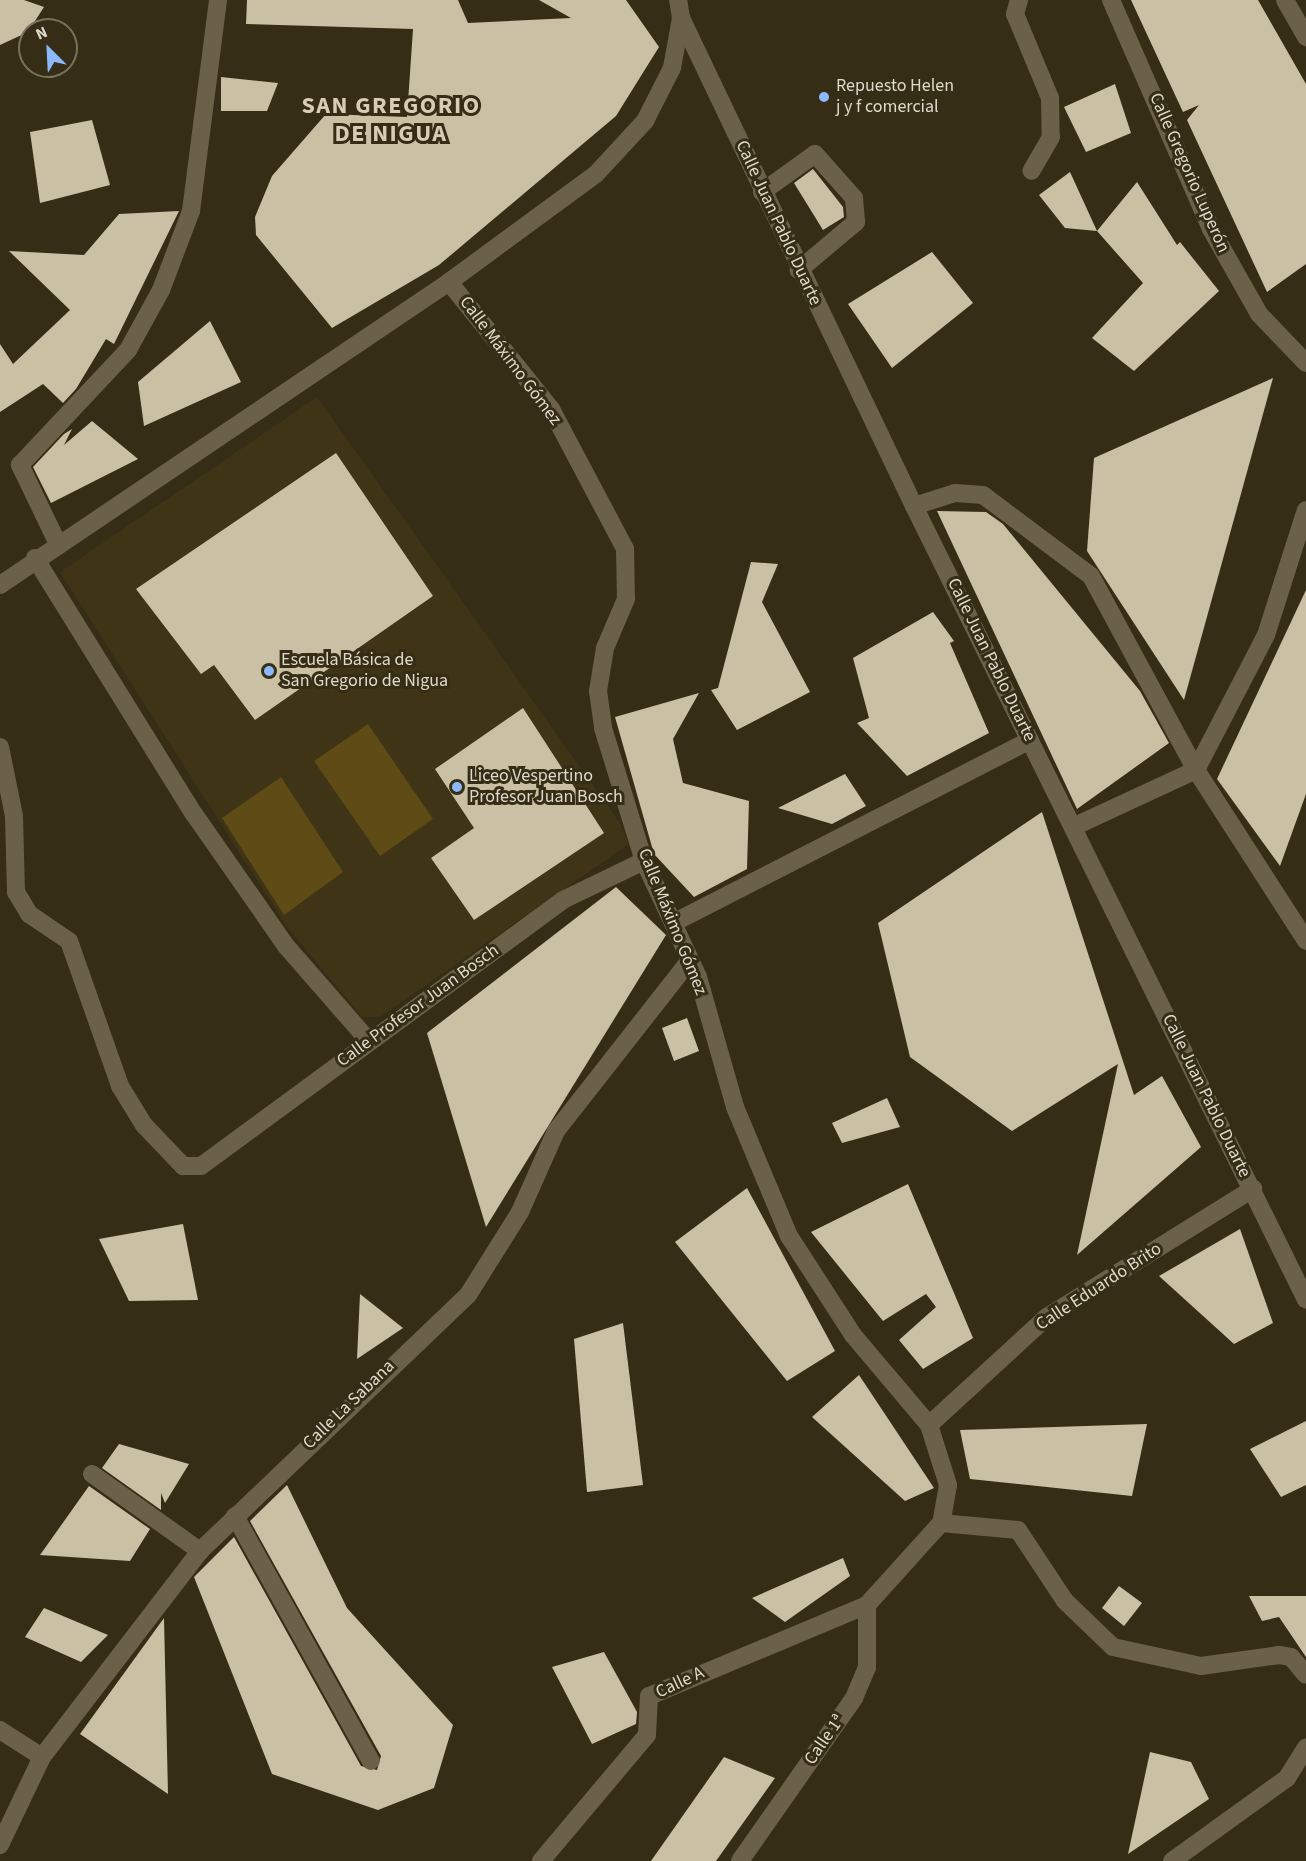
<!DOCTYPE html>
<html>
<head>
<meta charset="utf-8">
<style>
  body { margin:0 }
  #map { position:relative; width:1306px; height:1861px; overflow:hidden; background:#352d15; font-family:"Source Sans 3",sans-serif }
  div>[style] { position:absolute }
  .built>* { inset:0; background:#3f3416 }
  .green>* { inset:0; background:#5e4b16 }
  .building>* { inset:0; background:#cac0a4 }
  .minor>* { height:18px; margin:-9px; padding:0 9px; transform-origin:9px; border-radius:9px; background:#6a6148 }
  .dots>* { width:16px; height:16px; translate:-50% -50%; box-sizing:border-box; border:3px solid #352d15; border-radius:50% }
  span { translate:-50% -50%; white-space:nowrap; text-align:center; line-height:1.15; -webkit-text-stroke:6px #352d15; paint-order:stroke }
  .poi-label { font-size:18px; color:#dfd9cc }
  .left { translate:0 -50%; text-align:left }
  .street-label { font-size:18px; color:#dfd9cc }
  .district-label { font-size:24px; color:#d8cdb2; font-weight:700; letter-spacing:1.5px }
  .north { position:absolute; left:18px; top:18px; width:60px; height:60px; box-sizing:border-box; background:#352d15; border:2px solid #79725e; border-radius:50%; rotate:336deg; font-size:16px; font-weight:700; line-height:24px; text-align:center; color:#dfd9cc }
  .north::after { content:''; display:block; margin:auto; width:21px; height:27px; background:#8cb9fc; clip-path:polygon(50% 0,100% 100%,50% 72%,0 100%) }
</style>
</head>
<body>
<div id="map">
  <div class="built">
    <i style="clip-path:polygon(317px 397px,620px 823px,629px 844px,380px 1017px,362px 1017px,287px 927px,60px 572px)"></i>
  </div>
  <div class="green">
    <i style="clip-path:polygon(368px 724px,433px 819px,380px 856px,314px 761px)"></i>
    <i style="clip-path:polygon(281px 777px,343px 872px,284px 915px,222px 818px)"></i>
  </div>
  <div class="building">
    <i style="clip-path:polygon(0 0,24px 0,44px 7px,28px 32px,0 45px)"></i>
    <i style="clip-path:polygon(247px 0,458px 0,468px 23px,571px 18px,539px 0,626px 0,659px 47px,616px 116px,439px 265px,332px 328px,256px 235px,255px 217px,272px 176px,326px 114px,407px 117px,413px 29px,246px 24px)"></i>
    <i style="clip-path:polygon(1131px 0,1258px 0,1306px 84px,1306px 264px,1267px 292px,1187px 120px,1199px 105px,1183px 112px)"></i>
    <i style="clip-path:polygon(221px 77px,278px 83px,267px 111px,221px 111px)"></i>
    <i style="clip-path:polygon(1115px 84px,1131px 133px,1086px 152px,1064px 107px)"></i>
    <i style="clip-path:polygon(92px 120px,110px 185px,40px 203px,30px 132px)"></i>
    <i style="clip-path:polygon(813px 169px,843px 207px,844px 217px,823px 230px,794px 183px)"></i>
    <i style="clip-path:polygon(1070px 172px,1097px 231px,1065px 228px,1039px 195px)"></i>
    <i style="clip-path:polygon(1137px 182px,1177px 245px,1180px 242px,1219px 291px,1134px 371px,1092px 338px,1143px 283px,1097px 231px)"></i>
    <i style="clip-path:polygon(179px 211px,114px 344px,106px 339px,76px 389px,63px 403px,43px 384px,0 412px,0 344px,13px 364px,70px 310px,9px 251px,84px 255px,119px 214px)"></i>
    <i style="clip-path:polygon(932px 252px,973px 303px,892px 368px,848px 304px)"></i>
    <i style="clip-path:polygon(210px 321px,241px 382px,144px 426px,138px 382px)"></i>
    <i style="clip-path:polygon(1273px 378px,1184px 700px,1087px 551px,1094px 458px)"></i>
    <i style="clip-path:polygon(92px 421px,138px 459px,51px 503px,33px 467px,64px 434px,72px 429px,64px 445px)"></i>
    <i style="clip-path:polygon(336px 453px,433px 596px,255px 720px,214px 665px,201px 674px,136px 589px)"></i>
    <i style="clip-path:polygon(937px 511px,986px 512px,1003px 524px,1140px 691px,1169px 743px,1077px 809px)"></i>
    <i style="clip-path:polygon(751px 562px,778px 564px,762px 602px,810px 692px,737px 730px,711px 690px,718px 688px)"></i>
    <i style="clip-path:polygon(1306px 590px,1306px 794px,1280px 866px,1217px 779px)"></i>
    <i style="clip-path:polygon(933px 612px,954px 641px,950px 643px,989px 733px,907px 776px,857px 723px,869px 718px,853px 658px)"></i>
    <i style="clip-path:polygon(699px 693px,673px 739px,683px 783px,749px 801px,747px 869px,694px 897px,654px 854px,615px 717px)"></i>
    <i style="clip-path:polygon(523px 708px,604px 833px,474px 920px,431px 858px,474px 828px,435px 769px)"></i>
    <i style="clip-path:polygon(845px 774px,866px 806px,832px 824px,778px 808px)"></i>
    <i style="clip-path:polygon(1042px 812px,1134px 1095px,1162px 1076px,1201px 1147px,1077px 1255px,1118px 1064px,1012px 1131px,910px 1057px,878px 923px)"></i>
    <i style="clip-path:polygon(616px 887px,666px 935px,486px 1227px,427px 1033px)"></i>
    <i style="clip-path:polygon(687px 1018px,699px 1051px,674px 1061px,662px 1028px)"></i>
    <i style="clip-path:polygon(887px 1098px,900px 1127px,842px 1143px,832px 1123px)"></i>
    <i style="clip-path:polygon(908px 1184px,973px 1338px,923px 1369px,899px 1340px,936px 1307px,926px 1294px,883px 1321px,811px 1232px)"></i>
    <i style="clip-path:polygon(747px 1188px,835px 1351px,787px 1381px,675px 1242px)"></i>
    <i style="clip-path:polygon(183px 1224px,198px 1300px,129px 1301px,99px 1239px)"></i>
    <i style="clip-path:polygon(1240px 1229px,1273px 1323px,1234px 1344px,1159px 1276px)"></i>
    <i style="clip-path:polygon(360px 1294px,403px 1328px,357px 1359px)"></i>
    <i style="clip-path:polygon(623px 1323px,643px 1485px,587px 1492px,574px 1339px)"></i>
    <i style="clip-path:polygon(859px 1375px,934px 1488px,905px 1501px,812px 1417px)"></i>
    <i style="clip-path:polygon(1306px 1421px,1306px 1485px,1281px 1497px,1250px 1449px)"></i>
    <i style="clip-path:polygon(1147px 1424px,1132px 1496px,970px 1479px,960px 1430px)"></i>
    <i style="clip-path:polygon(119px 1444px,189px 1464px,165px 1503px,161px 1493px,161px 1510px,102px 1468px)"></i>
    <i style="clip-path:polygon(287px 1485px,347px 1608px,453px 1725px,434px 1788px,378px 1810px,272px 1774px,194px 1577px,234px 1537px,361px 1766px,377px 1770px,381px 1756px,250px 1521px)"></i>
    <i style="clip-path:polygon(89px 1486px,150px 1529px,130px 1561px,40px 1555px)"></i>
    <i style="clip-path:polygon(843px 1558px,850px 1576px,785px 1622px,752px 1598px)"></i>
    <i style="clip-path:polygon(1119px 1586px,1142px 1603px,1124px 1626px,1102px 1608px)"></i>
    <i style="clip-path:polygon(1249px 1596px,1306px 1596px,1306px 1657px,1279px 1617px,1262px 1621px)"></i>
    <i style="clip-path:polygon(44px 1608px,108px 1635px,81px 1662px,25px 1637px)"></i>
    <i style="clip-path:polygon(164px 1618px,168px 1794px,80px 1734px)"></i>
    <i style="clip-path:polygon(604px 1652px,637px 1712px,636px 1724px,592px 1744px,552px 1667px)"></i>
    <i style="clip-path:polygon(1150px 1752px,1191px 1762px,1209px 1799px,1128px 1854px)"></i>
    <i style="clip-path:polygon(724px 1757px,775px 1778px,716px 1861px,651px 1861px)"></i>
  </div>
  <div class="minor">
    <i style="left:1019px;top:0;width:15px;rotate:106deg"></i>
    <i style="left:1015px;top:14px;width:91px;rotate:67.4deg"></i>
    <i style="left:1050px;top:98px;width:39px;rotate:89deg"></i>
    <i style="left:1051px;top:137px;width:39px;rotate:120deg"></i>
    <i style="left:1111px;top:0;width:250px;rotate:66.4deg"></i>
    <i style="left:1211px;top:229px;width:98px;rotate:60.5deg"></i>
    <i style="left:1259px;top:314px;width:68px;rotate:46.2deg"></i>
    <i style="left:1285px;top:0;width:43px;rotate:60.4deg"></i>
    <i style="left:681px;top:18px;width:541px;rotate:64.48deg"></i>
    <i style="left:914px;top:506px;width:885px;rotate:63.72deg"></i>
    <i style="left:762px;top:192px;width:65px;rotate:-35.6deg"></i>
    <i style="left:815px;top:154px;width:59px;rotate:48.4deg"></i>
    <i style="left:854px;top:198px;width:24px;rotate:85deg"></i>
    <i style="left:856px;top:222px;width:75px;rotate:139.9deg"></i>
    <i style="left:449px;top:282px;width:163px;rotate:51.2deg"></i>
    <i style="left:551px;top:409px;width:158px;rotate:62.1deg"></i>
    <i style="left:625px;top:549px;width:50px;rotate:88.9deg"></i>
    <i style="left:626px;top:599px;width:53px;rotate:113.2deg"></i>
    <i style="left:605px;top:648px;width:44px;rotate:99.2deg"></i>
    <i style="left:598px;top:691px;width:37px;rotate:82deg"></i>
    <i style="left:603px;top:728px;width:139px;rotate:72.9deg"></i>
    <i style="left:644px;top:861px;width:128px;rotate:65deg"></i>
    <i style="left:698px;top:977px;width:135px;rotate:74.1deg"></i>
    <i style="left:735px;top:1107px;width:140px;rotate:67.3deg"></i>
    <i style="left:789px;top:1236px;width:118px;rotate:57.1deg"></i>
    <i style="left:853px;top:1335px;width:118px;rotate:49.8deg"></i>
    <i style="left:929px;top:1425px;width:63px;rotate:72.4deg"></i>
    <i style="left:948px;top:1485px;width:39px;rotate:100deg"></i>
    <i style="left:941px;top:1523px;width:110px;rotate:132.1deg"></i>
    <i style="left:867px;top:1605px;width:236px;rotate:157.3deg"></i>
    <i style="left:649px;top:1696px;width:39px;rotate:93deg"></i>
    <i style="left:647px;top:1735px;width:165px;rotate:130.1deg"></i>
    <i style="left:914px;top:506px;width:43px;rotate:-17.6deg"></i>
    <i style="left:955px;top:493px;width:28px;rotate:4deg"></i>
    <i style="left:983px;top:495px;width:135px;rotate:36.9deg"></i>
    <i style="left:1091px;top:576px;width:221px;rotate:61.6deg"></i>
    <i style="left:1196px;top:770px;width:203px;rotate:57.2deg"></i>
    <i style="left:58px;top:544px;width:88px;rotate:-115.7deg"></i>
    <i style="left:20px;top:465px;width:158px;rotate:-46.8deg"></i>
    <i style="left:128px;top:350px;width:68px;rotate:-61.2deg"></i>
    <i style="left:161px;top:290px;width:85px;rotate:-69.2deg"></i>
    <i style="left:191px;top:211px;width:213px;rotate:-82.7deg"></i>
    <i style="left:35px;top:558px;width:301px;rotate:58.2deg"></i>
    <i style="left:194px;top:814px;width:161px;rotate:55.1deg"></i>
    <i style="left:286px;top:946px;width:126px;rotate:48.9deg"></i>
    <i style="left:0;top:585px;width:542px;rotate:-34.01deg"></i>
    <i style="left:449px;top:282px;width:182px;rotate:-36.3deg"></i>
    <i style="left:596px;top:174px;width:72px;rotate:-47.2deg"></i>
    <i style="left:645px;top:121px;width:59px;rotate:-63deg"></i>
    <i style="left:672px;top:68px;width:51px;rotate:-79.8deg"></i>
    <i style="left:681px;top:18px;width:18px;rotate:-99deg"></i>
    <i style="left:0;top:747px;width:70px;rotate:78.5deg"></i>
    <i style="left:14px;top:816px;width:76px;rotate:88.5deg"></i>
    <i style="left:16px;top:892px;width:26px;rotate:59deg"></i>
    <i style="left:29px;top:914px;width:48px;rotate:34deg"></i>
    <i style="left:69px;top:941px;width:154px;rotate:70.6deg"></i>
    <i style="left:120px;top:1086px;width:46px;rotate:58.4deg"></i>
    <i style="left:144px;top:1125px;width:57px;rotate:46.4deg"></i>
    <i style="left:183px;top:1166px;width:18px"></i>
    <i style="left:201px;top:1166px;width:449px;rotate:-36.3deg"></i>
    <i style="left:563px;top:900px;width:90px;rotate:-25.7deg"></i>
    <i style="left:1073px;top:827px;width:136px;rotate:-24.9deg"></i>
    <i style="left:1196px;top:770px;width:152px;rotate:-62.6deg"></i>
    <i style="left:1266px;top:635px;width:131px;rotate:-72.3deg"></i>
    <i style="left:673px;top:923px;width:401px;rotate:-27.1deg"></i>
    <i style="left:929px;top:1425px;width:160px;rotate:-42.5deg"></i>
    <i style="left:1047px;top:1317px;width:243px;rotate:-31.9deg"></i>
    <i style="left:92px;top:1474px;width:133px;rotate:35.5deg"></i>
    <i style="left:235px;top:1516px;width:280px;rotate:61deg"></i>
    <i style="left:941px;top:1523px;width:77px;rotate:5.2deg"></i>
    <i style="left:1018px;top:1530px;width:85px;rotate:56.5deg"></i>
    <i style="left:1065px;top:1601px;width:66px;rotate:43.8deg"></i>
    <i style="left:1113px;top:1647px;width:90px;rotate:12.2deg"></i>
    <i style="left:1201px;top:1666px;width:79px;rotate:-8deg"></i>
    <i style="left:1279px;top:1655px;width:12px;rotate:9deg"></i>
    <i style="left:1291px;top:1657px;width:23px;rotate:50deg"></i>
    <i style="left:0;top:1730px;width:50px;rotate:32.7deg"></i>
    <i style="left:0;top:1845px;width:98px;rotate:-64.5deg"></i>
    <i style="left:42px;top:1757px;width:260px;rotate:-52.5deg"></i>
    <i style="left:200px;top:1551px;width:371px;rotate:-43.7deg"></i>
    <i style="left:468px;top:1295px;width:98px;rotate:-57.9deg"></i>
    <i style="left:520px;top:1212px;width:89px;rotate:-66deg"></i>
    <i style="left:556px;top:1131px;width:217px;rotate:-51.9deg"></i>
    <i style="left:740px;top:1861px;width:199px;rotate:-55deg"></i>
    <i style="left:854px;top:1698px;width:33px;rotate:-67deg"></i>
    <i style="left:867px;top:1668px;width:63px;rotate:-90deg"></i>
    <i style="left:1172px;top:1861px;width:142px;rotate:-35.8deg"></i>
    <i style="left:1287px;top:1778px;width:36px;rotate:-58deg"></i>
  </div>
  <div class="dots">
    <i style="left:824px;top:97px;background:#8cb9fc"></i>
    <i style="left:269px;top:671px;background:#8cb9fc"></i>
    <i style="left:457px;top:787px;background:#8cb9fc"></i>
  </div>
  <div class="poi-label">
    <span class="left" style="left:836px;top:97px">Repuesto Helen<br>j y f comercial</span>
    <span class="left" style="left:281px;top:671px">Escuela Básica de<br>San Gregorio de Nigua</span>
    <span class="left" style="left:469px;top:787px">Liceo Vespertino<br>Profesor Juan Bosch</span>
  </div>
  <div class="street-label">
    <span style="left:1189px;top:173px;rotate:66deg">Calle Gregorio Luperón</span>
    <span style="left:778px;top:223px;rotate:65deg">Calle Juan Pablo Duarte</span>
    <span style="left:510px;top:361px;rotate:53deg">Calle Máximo Gómez</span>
    <span style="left:991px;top:660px;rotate:64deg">Calle Juan Pablo Duarte</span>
    <span style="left:672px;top:922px;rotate:68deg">Calle Máximo Gómez</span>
    <span style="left:418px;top:1006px;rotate:-36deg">Calle Profesor Juan Bosch</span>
    <span style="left:1206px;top:1096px;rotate:64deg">Calle Juan Pablo Duarte</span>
    <span style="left:1099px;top:1287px;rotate:-33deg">Calle Eduardo Brito</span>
    <span style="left:349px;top:1405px;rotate:-44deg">Calle La Sabana</span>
    <span style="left:680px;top:1683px;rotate:-25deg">Calle A</span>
    <span style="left:825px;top:1740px;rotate:-55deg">Calle 1ª</span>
  </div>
  <div class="district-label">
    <span style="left:391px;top:120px">SAN GREGORIO<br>DE NIGUA</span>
  </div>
  <div class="north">N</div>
</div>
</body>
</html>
